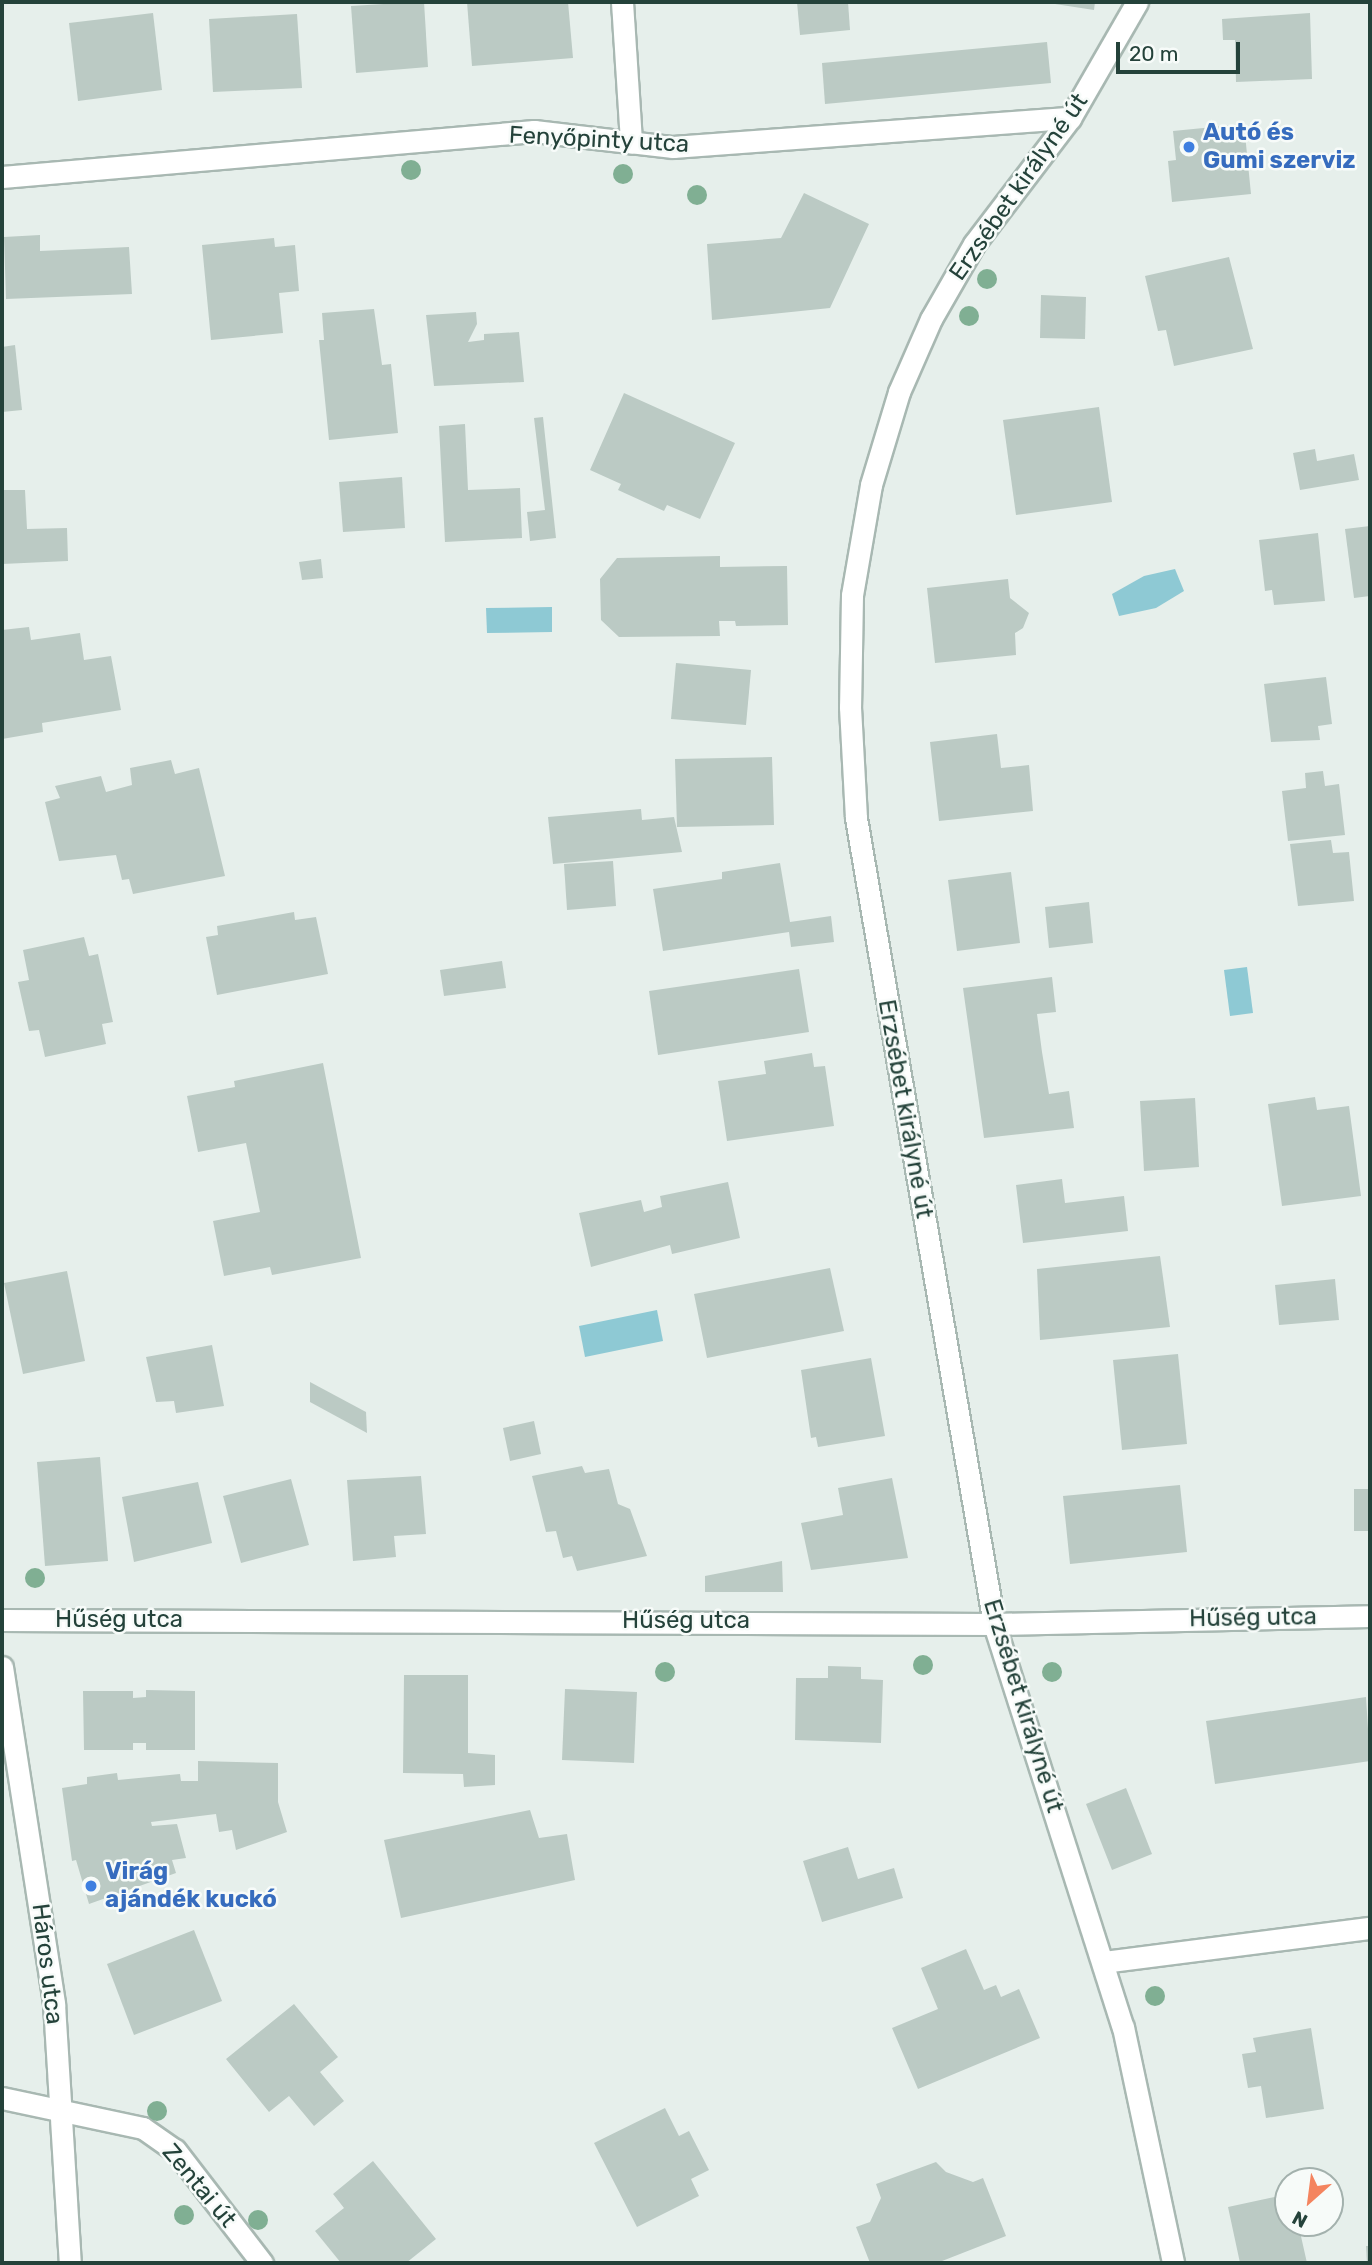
<!DOCTYPE html>
<html>
<head>
<meta charset="utf-8">
<style>
  body { margin:0 }
  #map { position:relative; width:1372px; height:2265px; overflow:hidden; background:#e6efeb; font-family:Rubik,sans-serif }
  div>[style] { position:absolute }
  .water>* { inset:0; background:#8ec9d4 }
  .building>* { inset:0; background:#bbcac4 }
  .roads { filter:drop-shadow(2px 0 #a8b8b2) drop-shadow(-2px 0 #a8b8b2) drop-shadow(0 2px #a8b8b2) drop-shadow(0 -2px #a8b8b2) }
  .minor>* { height:21px; margin:-10.5px; padding:0 10.5px; transform-origin:10.5px; border-radius:10.5px; background:#fff }
  .trees>* { width:20px; height:20px; margin:-10px; border-radius:50%; background:#80af93 }
  .dots>* { width:19px; height:19px; translate:-50% -50%; box-sizing:border-box; border:4px solid #f7fbf9; border-radius:50% }
  span { translate:-50% -50%; white-space:nowrap; text-align:center; line-height:1.15; -webkit-text-stroke:5px #f7fbf9; paint-order:stroke }
  .shop-label { font-size:24px; color:#366cbe; font-weight:700 }
  .left { translate:0 -50%; text-align:left }
  .street-label { font-size:24px; color:#24423a }
  .frame { position:absolute; inset:0; border:4px solid #24423a; pointer-events:none }
  .north { position:absolute; left:1274px; top:2167px; width:70px; height:70px; box-sizing:border-box; background:#f7fbf9; border:2px solid #a3b1ad; border-radius:50%; rotate:208deg; font-size:19px; font-weight:700; line-height:28px; text-align:center; color:#24423a }
  .north::after { content:''; display:block; margin:auto; width:24px; height:32px; background:#f4845f; clip-path:polygon(50% 0,100% 100%,50% 72%,0 100%) }
  .scale { position:absolute; left:1116px; top:42px; width:124px; height:32px; box-sizing:border-box; border:4px solid #24423a; border-top:0; padding-left:9px; font-size:21px; line-height:24px; white-space:nowrap; color:#24423a; -webkit-text-stroke:5px #f7fbf9; paint-order:stroke }
</style>
</head>
<body>
<div id="map">
  <div class="water">
    <i style="clip-path:polygon(1175px 569px,1184px 591px,1156px 608px,1119px 616px,1112px 594px,1144px 576px)"></i>
    <i style="clip-path:polygon(552px 607px,552px 632px,487px 633px,486px 608px)"></i>
    <i style="clip-path:polygon(1247px 967px,1253px 1013px,1230px 1016px,1224px 970px)"></i>
    <i style="clip-path:polygon(657px 1310px,663px 1341px,585px 1357px,579px 1326px)"></i>
  </div>
  <div class="building">
    <i style="clip-path:polygon(416px 2px,424px 2px,428px 67px,356px 73px,351px 6px)"></i>
    <i style="clip-path:polygon(467px 2px,568px 2px,573px 58px,472px 66px)"></i>
    <i style="clip-path:polygon(797px 2px,848px 2px,850px 30px,800px 35px)"></i>
    <i style="clip-path:polygon(1042px 2px,1095px 2px,1094px 10px)"></i>
    <i style="clip-path:polygon(153px 13px,162px 90px,78px 101px,69px 23px)"></i>
    <i style="clip-path:polygon(1310px 13px,1312px 79px,1236px 82px,1235px 40px,1223px 40px,1222px 19px)"></i>
    <i style="clip-path:polygon(297px 14px,302px 88px,213px 92px,209px 19px)"></i>
    <i style="clip-path:polygon(1047px 42px,1051px 83px,825px 104px,822px 63px)"></i>
    <i style="clip-path:polygon(1244px 124px,1251px 194px,1172px 202px,1168px 161px,1176px 160px,1173px 131px)"></i>
    <i style="clip-path:polygon(804px 193px,869px 224px,830px 308px,712px 320px,707px 244px,781px 238px)"></i>
    <i style="clip-path:polygon(40px 235px,40px 251px,129px 247px,132px 294px,6px 299px,4px 237px)"></i>
    <i style="clip-path:polygon(274px 238px,275px 247px,295px 245px,299px 291px,279px 293px,283px 333px,211px 340px,202px 245px)"></i>
    <i style="clip-path:polygon(1229px 257px,1253px 349px,1174px 366px,1166px 330px,1158px 331px,1145px 276px)"></i>
    <i style="clip-path:polygon(1041px 295px,1086px 297px,1085px 339px,1040px 338px)"></i>
    <i style="clip-path:polygon(374px 309px,382px 365px,391px 364px,398px 433px,329px 440px,319px 340px,324px 340px,322px 313px)"></i>
    <i style="clip-path:polygon(476px 312px,477px 324px,468px 342px,484px 340px,484px 334px,519px 332px,524px 382px,434px 386px,426px 315px)"></i>
    <i style="clip-path:polygon(15px 345px,22px 410px,2px 412px,2px 347px)"></i>
    <i style="clip-path:polygon(624px 393px,735px 443px,700px 519px,667px 505px,664px 511px,618px 490px,621px 484px,590px 470px)"></i>
    <i style="clip-path:polygon(1099px 407px,1112px 502px,1016px 515px,1003px 420px)"></i>
    <i style="clip-path:polygon(543px 417px,556px 538px,530px 541px,527px 512px,545px 510px,534px 418px)"></i>
    <i style="clip-path:polygon(465px 424px,468px 490px,520px 488px,522px 538px,445px 542px,439px 426px)"></i>
    <i style="clip-path:polygon(1315px 449px,1317px 461px,1354px 454px,1359px 480px,1300px 490px,1293px 453px)"></i>
    <i style="clip-path:polygon(402px 477px,405px 528px,343px 532px,339px 482px)"></i>
    <i style="clip-path:polygon(2px 490px,25px 490px,27px 529px,67px 528px,68px 561px,2px 564px)"></i>
    <i style="clip-path:polygon(1370px 526px,1370px 596px,1354px 598px,1345px 529px)"></i>
    <i style="clip-path:polygon(1318px 533px,1325px 601px,1274px 605px,1272px 590px,1265px 591px,1259px 540px)"></i>
    <i style="clip-path:polygon(720px 556px,720px 567px,787px 566px,788px 625px,736px 626px,735px 621px,719px 621px,720px 636px,619px 637px,601px 620px,600px 579px,617px 558px)"></i>
    <i style="clip-path:polygon(321px 559px,323px 578px,302px 580px,299px 562px)"></i>
    <i style="clip-path:polygon(1008px 579px,1010px 598px,1029px 613px,1023px 628px,1015px 633px,1016px 655px,935px 663px,927px 588px)"></i>
    <i style="clip-path:polygon(29px 627px,31px 640px,80px 633px,84px 660px,111px 656px,121px 710px,42px 723px,43px 732px,2px 739px,2px 630px)"></i>
    <i style="clip-path:polygon(676px 663px,751px 670px,746px 725px,671px 719px)"></i>
    <i style="clip-path:polygon(1326px 677px,1332px 724px,1318px 726px,1320px 740px,1271px 742px,1264px 684px)"></i>
    <i style="clip-path:polygon(997px 734px,1001px 768px,1029px 765px,1033px 811px,939px 821px,930px 742px)"></i>
    <i style="clip-path:polygon(772px 757px,774px 825px,677px 827px,675px 759px)"></i>
    <i style="clip-path:polygon(171px 760px,175px 774px,199px 768px,225px 876px,133px 894px,129px 879px,122px 880px,116px 855px,59px 861px,45px 802px,60px 798px,55px 786px,101px 776px,106px 792px,132px 785px,130px 768px)"></i>
    <i style="clip-path:polygon(1323px 771px,1325px 786px,1339px 784px,1345px 835px,1288px 841px,1282px 791px,1306px 788px,1305px 773px)"></i>
    <i style="clip-path:polygon(641px 809px,642px 820px,674px 817px,682px 852px,553px 864px,548px 817px)"></i>
    <i style="clip-path:polygon(1331px 840px,1333px 853px,1349px 852px,1354px 901px,1298px 906px,1290px 844px)"></i>
    <i style="clip-path:polygon(613px 861px,616px 906px,567px 910px,564px 864px)"></i>
    <i style="clip-path:polygon(780px 863px,790px 922px,831px 916px,834px 942px,791px 947px,789px 932px,663px 951px,653px 889px,722px 879px,722px 872px)"></i>
    <i style="clip-path:polygon(1011px 872px,1020px 943px,957px 951px,948px 880px)"></i>
    <i style="clip-path:polygon(1089px 902px,1093px 943px,1049px 948px,1045px 907px)"></i>
    <i style="clip-path:polygon(294px 912px,295px 920px,316px 917px,328px 974px,217px 995px,206px 937px,218px 935px,217px 926px)"></i>
    <i style="clip-path:polygon(84px 937px,89px 956px,98px 954px,113px 1022px,102px 1024px,106px 1044px,45px 1057px,39px 1030px,29px 1031px,18px 982px,29px 980px,23px 950px)"></i>
    <i style="clip-path:polygon(502px 961px,506px 988px,444px 996px,440px 970px)"></i>
    <i style="clip-path:polygon(799px 969px,809px 1032px,658px 1055px,649px 991px)"></i>
    <i style="clip-path:polygon(1052px 977px,1056px 1012px,1037px 1014px,1042px 1052px,1049px 1094px,1069px 1091px,1074px 1128px,984px 1138px,963px 988px)"></i>
    <i style="clip-path:polygon(812px 1053px,814px 1067px,825px 1066px,834px 1126px,727px 1141px,718px 1081px,766px 1074px,764px 1061px)"></i>
    <i style="clip-path:polygon(323px 1063px,361px 1258px,272px 1275px,270px 1267px,224px 1276px,213px 1221px,260px 1212px,246px 1143px,198px 1152px,187px 1096px,235px 1087px,234px 1081px)"></i>
    <i style="clip-path:polygon(1315px 1097px,1317px 1110px,1349px 1106px,1361px 1196px,1282px 1206px,1268px 1104px)"></i>
    <i style="clip-path:polygon(1195px 1098px,1199px 1167px,1144px 1171px,1140px 1101px)"></i>
    <i style="clip-path:polygon(1062px 1179px,1065px 1203px,1124px 1196px,1128px 1231px,1023px 1243px,1016px 1185px)"></i>
    <i style="clip-path:polygon(728px 1182px,740px 1238px,672px 1254px,670px 1245px,591px 1267px,579px 1213px,641px 1200px,644px 1212px,662px 1207px,660px 1196px)"></i>
    <i style="clip-path:polygon(1160px 1256px,1170px 1327px,1040px 1340px,1037px 1269px)"></i>
    <i style="clip-path:polygon(830px 1268px,844px 1331px,707px 1358px,694px 1294px)"></i>
    <i style="clip-path:polygon(67px 1271px,85px 1361px,23px 1374px,4px 1283px)"></i>
    <i style="clip-path:polygon(1335px 1279px,1339px 1320px,1279px 1325px,1275px 1285px)"></i>
    <i style="clip-path:polygon(212px 1345px,224px 1406px,176px 1413px,174px 1401px,156px 1402px,146px 1357px)"></i>
    <i style="clip-path:polygon(1178px 1354px,1187px 1444px,1122px 1450px,1113px 1360px)"></i>
    <i style="clip-path:polygon(871px 1358px,885px 1436px,818px 1447px,816px 1437px,811px 1438px,801px 1370px)"></i>
    <i style="clip-path:polygon(310px 1382px,366px 1412px,367px 1433px,310px 1402px)"></i>
    <i style="clip-path:polygon(534px 1421px,541px 1454px,510px 1461px,503px 1428px)"></i>
    <i style="clip-path:polygon(100px 1457px,108px 1561px,45px 1566px,37px 1462px)"></i>
    <i style="clip-path:polygon(582px 1466px,585px 1473px,609px 1469px,618px 1504px,630px 1509px,647px 1556px,577px 1571px,572px 1556px,563px 1558px,556px 1531px,546px 1532px,532px 1476px)"></i>
    <i style="clip-path:polygon(421px 1476px,426px 1534px,394px 1536px,396px 1557px,353px 1561px,347px 1480px)"></i>
    <i style="clip-path:polygon(892px 1478px,908px 1558px,811px 1570px,801px 1523px,843px 1515px,838px 1488px)"></i>
    <i style="clip-path:polygon(291px 1479px,309px 1545px,241px 1563px,223px 1496px)"></i>
    <i style="clip-path:polygon(198px 1482px,212px 1543px,134px 1562px,122px 1497px)"></i>
    <i style="clip-path:polygon(1180px 1485px,1187px 1552px,1070px 1564px,1063px 1496px)"></i>
    <i style="clip-path:polygon(1354px 1489px,1370px 1489px,1370px 1531px,1354px 1531px)"></i>
    <i style="clip-path:polygon(782px 1561px,783px 1592px,705px 1592px,705px 1576px)"></i>
    <i style="clip-path:polygon(828px 1666px,861px 1667px,861px 1679px,883px 1680px,881px 1743px,795px 1740px,796px 1678px,828px 1678px)"></i>
    <i style="clip-path:polygon(404px 1675px,468px 1675px,468px 1753px,495px 1755px,495px 1785px,464px 1787px,463px 1774px,403px 1773px)"></i>
    <i style="clip-path:polygon(565px 1689px,637px 1692px,634px 1763px,562px 1760px)"></i>
    <i style="clip-path:polygon(146px 1690px,195px 1691px,195px 1750px,146px 1750px,146px 1743px,133px 1743px,133px 1750px,84px 1750px,83px 1691px,133px 1691px,133px 1698px,146px 1697px)"></i>
    <i style="clip-path:polygon(1366px 1697px,1370px 1761px,1215px 1784px,1206px 1721px)"></i>
    <i style="clip-path:polygon(198px 1761px,278px 1763px,278px 1802px,287px 1832px,236px 1850px,232px 1830px,219px 1832px,216px 1814px,151px 1822px,152px 1826px,177px 1824px,186px 1858px,172px 1860px,176px 1873px,89px 1904px,76px 1860px,72px 1861px,62px 1788px,87px 1784px,87px 1777px,117px 1773px,118px 1780px,180px 1774px,181px 1781px,198px 1781px)"></i>
    <i style="clip-path:polygon(1126px 1788px,1152px 1854px,1112px 1870px,1086px 1804px)"></i>
    <i style="clip-path:polygon(530px 1810px,539px 1838px,567px 1834px,575px 1880px,401px 1918px,384px 1840px)"></i>
    <i style="clip-path:polygon(848px 1847px,858px 1879px,894px 1868px,903px 1898px,822px 1922px,803px 1861px)"></i>
    <i style="clip-path:polygon(194px 1930px,222px 2001px,134px 2035px,107px 1964px)"></i>
    <i style="clip-path:polygon(966px 1949px,984px 1990px,996px 1985px,1001px 1997px,1019px 1989px,1040px 2038px,918px 2089px,892px 2028px,938px 2009px,921px 1968px)"></i>
    <i style="clip-path:polygon(294px 2004px,338px 2057px,320px 2072px,344px 2101px,314px 2126px,289px 2096px,269px 2112px,226px 2059px)"></i>
    <i style="clip-path:polygon(1311px 2028px,1324px 2109px,1266px 2118px,1261px 2086px,1248px 2088px,1242px 2054px,1256px 2052px,1253px 2038px)"></i>
    <i style="clip-path:polygon(665px 2108px,679px 2136px,689px 2131px,709px 2170px,691px 2179px,699px 2196px,637px 2227px,594px 2143px)"></i>
    <i style="clip-path:polygon(373px 2161px,436px 2239px,406px 2263px,341px 2263px,315px 2231px,344px 2208px,333px 2194px)"></i>
    <i style="clip-path:polygon(936px 2162px,946px 2172px,973px 2182px,983px 2178px,1006px 2236px,937px 2263px,870px 2263px,856px 2227px,870px 2222px,881px 2198px,876px 2184px)"></i>
    <i style="clip-path:polygon(1288px 2194px,1288px 2223px,1298px 2223px,1307px 2263px,1240px 2263px,1228px 2207px)"></i>
    <i style="clip-path:polygon(1366px 2246px,1370px 2246px,1370px 2263px,1367px 2263px)"></i>
  </div>
  <div class="roads">
    <div class="minor">
      <i style="left:622px;top:2px;width:141px;rotate:86.3deg"></i>
      <i style="left:1137px;top:2px;width:134px;rotate:120deg"></i>
      <i style="left:1070px;top:118px;width:158px;rotate:127.3deg"></i>
      <i style="left:974px;top:244px;width:86px;rotate:119.8deg"></i>
      <i style="left:931px;top:319px;width:80px;rotate:113.7deg"></i>
      <i style="left:899px;top:392px;width:97px;rotate:106.8deg"></i>
      <i style="left:871px;top:485px;width:112px;rotate:99.8deg"></i>
      <i style="left:852px;top:595px;width:112px;rotate:91deg"></i>
      <i style="left:850px;top:707px;width:111px;rotate:86.9deg"></i>
      <i style="left:856px;top:818px;width:818px;rotate:80.28deg"></i>
      <i style="left:994px;top:1624px;width:423px;rotate:72.3deg"></i>
      <i style="left:1123px;top:2027px;width:241px;rotate:78deg"></i>
      <i style="left:2px;top:177px;width:534px;rotate:-4.94deg"></i>
      <i style="left:534px;top:131px;width:140px;rotate:6.6deg"></i>
      <i style="left:673px;top:147px;width:398px;rotate:-4.2deg"></i>
      <i style="left:2px;top:1620px;width:992px;rotate:0.23deg"></i>
      <i style="left:994px;top:1624px;width:376px;rotate:-1.2deg"></i>
      <i style="left:2px;top:1667px;width:341px;rotate:81.2deg"></i>
      <i style="left:54px;top:2004px;width:259px;rotate:86.5deg"></i>
      <i style="left:1103px;top:1962px;width:269px;rotate:-7.3deg"></i>
      <i style="left:2px;top:2098px;width:144px;rotate:12deg"></i>
      <i style="left:143px;top:2128px;width:39px;rotate:35deg"></i>
      <i style="left:175px;top:2150px;width:143px;rotate:52.4deg"></i>
    </div>
  </div>
  <div class="trees">
    <i style="left:411px;top:170px"></i>
    <i style="left:623px;top:174px"></i>
    <i style="left:697px;top:195px"></i>
    <i style="left:987px;top:279px"></i>
    <i style="left:969px;top:316px"></i>
    <i style="left:35px;top:1578px"></i>
    <i style="left:923px;top:1665px"></i>
    <i style="left:665px;top:1672px"></i>
    <i style="left:1052px;top:1672px"></i>
    <i style="left:1155px;top:1996px"></i>
    <i style="left:157px;top:2111px"></i>
    <i style="left:184px;top:2215px"></i>
    <i style="left:258px;top:2220px"></i>
  </div>
  <div class="dots">
    <i style="left:1189px;top:147px;background:#3f7fe0"></i>
    <i style="left:91px;top:1886px;background:#3f7fe0"></i>
  </div>
  <div class="shop-label">
    <span class="left" style="left:1203px;top:147px">Autó és<br>Gumi szerviz</span>
    <span class="left" style="left:105px;top:1886px">Virág<br>ajándék kuckó</span>
  </div>
  <div class="street-label">
    <span style="left:599px;top:140px;rotate:3deg">Fenyőpinty utca</span>
    <span style="left:1019px;top:187px;rotate:-55deg">Erzsébet királyné út</span>
    <span style="left:905px;top:1109px;rotate:80deg">Erzsébet királyné út</span>
    <span style="left:1253px;top:1618px;rotate:-1deg">Hűség utca</span>
    <span style="left:119px;top:1620px">Hűség utca</span>
    <span style="left:686px;top:1621px">Hűség utca</span>
    <span style="left:1023px;top:1706px;rotate:73deg">Erzsébet királyné út</span>
    <span style="left:47px;top:1964px;rotate:83deg">Háros utca</span>
    <span style="left:199px;top:2186px;rotate:50deg">Zentai út</span>
  </div>
  <div class="frame"></div>
  <div class="north">N</div>
  <div class="scale">20 m</div>
</div>
</body>
</html>
